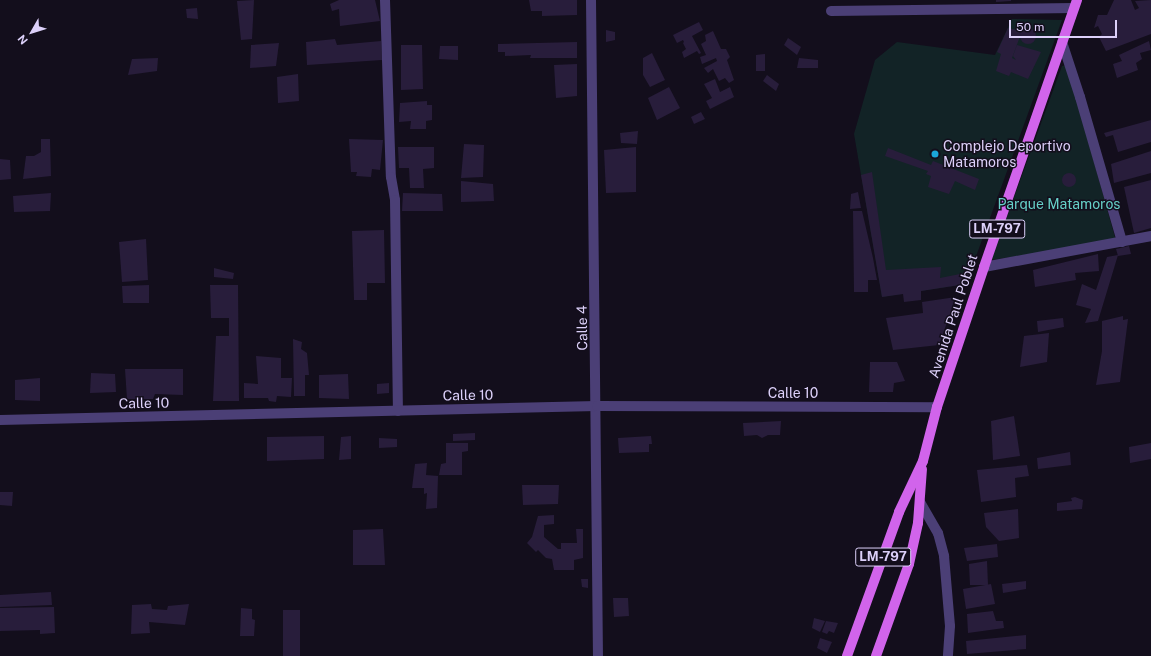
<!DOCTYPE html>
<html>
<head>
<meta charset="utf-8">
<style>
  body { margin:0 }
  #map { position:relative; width:1151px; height:656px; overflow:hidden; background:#130e1c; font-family:"Public Sans",sans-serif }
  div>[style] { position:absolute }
  .green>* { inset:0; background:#122326 }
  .building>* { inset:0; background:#281d3b }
  .round { border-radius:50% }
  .minor>* { height:10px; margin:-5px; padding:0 5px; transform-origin:5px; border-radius:5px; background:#4b3f76 }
  .primary>* { height:10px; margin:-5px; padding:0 5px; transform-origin:5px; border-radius:5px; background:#d164eb }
  .dots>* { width:11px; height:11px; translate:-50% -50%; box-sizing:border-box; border:2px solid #130e1c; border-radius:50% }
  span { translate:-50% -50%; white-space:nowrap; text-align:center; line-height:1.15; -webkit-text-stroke:3px #130e1c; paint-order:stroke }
  .shield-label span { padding:1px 3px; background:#130e1c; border:1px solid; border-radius:3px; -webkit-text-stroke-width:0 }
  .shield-label { font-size:13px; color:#dcd0f9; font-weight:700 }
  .poi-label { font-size:14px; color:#dcd0f9 }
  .left { translate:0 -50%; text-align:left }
  .park-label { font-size:14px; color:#66cfc8 }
  .street-label { font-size:14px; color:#dcd0f9 }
  .north { position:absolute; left:12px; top:12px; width:40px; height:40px; -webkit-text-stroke:3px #130e1c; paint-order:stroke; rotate:231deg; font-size:11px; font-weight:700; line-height:16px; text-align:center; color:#dcd0f9 }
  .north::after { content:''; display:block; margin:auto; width:14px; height:18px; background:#dcd0f9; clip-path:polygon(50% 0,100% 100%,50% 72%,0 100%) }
  .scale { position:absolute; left:1009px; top:20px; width:108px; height:18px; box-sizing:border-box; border:2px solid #dcd0f9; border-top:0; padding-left:5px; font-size:12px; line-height:14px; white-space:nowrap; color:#dcd0f9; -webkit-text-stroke:3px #130e1c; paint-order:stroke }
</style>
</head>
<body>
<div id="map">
  <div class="green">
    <i style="clip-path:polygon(1012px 19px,1062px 20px,966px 284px,882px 297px,854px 134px,875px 60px,897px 42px,995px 55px)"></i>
    <i style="clip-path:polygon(1067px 65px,1116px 241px,991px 260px,1062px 66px)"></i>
  </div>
  <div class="building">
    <i style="clip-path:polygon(254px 0,252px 39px,241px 40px,237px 1px)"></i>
    <i style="clip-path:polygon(339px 0,375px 0,380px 21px,340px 26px,339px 9px,332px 11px,330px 4px)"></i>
    <i style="clip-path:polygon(529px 0,577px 0,577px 15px,542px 16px,542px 11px,531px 11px)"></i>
    <i style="clip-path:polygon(996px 0,1011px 0,1011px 1px,996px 2px)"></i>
    <i style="clip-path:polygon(1114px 0,1131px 0,1135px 10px,1139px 8px,1135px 1px,1151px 0,1151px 34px,1106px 51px,1099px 37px,1102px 34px,1098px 26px,1094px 28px,1098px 15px,1107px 15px)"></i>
    <i style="clip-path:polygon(197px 8px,198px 19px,187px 18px,186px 9px)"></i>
    <i style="clip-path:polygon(699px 22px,703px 30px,692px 36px,701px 53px,699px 54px,697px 51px,684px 58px,682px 52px,686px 49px,683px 43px,684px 42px,683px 40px,677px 43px,673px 35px)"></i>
    <i style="clip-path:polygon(1008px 28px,1022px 31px,1012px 58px,1016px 60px,1013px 56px,1017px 45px,1041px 52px,1028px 79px,1011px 72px,1009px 76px,996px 71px,1001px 54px,997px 52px)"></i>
    <i class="round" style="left:1020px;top:28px;width:16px;height:16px"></i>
    <i style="clip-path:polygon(606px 30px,615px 32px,615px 40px,606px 42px)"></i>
    <i style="clip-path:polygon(713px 31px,721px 49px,726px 49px,730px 57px,727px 60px,734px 80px,729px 83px,725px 78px,719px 81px,713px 69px,708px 73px,704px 68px,717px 61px,716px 58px,702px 64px,700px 57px,706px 55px,701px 44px,706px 41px,705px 35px)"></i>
    <i style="clip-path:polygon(788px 38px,801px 47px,797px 55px,784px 45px)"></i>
    <i style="clip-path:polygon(335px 39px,337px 45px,381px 41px,382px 60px,307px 65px,306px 42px)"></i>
    <i style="clip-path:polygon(1149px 41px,1151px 50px,1140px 53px,1142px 59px,1136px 63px,1138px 70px,1117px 78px,1113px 64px,1122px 61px,1119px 55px)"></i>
    <i style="clip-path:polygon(577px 42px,577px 58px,530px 58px,531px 55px,505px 56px,505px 52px,498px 52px,498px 44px)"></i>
    <i style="clip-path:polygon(279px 43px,276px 66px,250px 68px,251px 45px)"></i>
    <i style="clip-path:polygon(401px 45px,422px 45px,423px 89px,401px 90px)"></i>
    <i style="clip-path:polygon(440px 46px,458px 46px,458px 60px,439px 59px)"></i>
    <i style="clip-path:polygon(652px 53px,665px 80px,650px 87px,643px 75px,643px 58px)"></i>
    <i style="clip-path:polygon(765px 54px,765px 71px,756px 71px,756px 55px)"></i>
    <i style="clip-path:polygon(158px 58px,157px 71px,128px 75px,132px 59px)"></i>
    <i style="clip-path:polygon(799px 58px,818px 60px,818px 68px,797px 68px)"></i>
    <i style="clip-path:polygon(577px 64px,577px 96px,556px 98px,554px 65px)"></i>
    <i style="clip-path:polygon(298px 74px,299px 101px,278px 103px,277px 77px)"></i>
    <i style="clip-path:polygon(767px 75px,779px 84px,776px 91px,763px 81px)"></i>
    <i style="clip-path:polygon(715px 79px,720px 92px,730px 87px,734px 97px,710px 109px,706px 101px,712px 98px,704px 84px)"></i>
    <i style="clip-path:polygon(669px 87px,680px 108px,657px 120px,648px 98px)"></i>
    <i style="clip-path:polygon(427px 101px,427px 105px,432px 105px,432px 120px,426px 121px,426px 129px,410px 129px,411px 121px,399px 122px,400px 103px)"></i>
    <i style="clip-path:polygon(701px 112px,705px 119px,694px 124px,691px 117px)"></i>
    <i style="clip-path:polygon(1151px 120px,1151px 142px,1118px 152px,1113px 135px,1106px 137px,1104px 133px)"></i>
    <i style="clip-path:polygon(638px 131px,637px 144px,621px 143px,620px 133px)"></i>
    <i style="clip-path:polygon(41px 139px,50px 139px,51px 176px,23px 179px,26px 156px,34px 156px,41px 152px)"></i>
    <i style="clip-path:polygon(349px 139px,383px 140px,380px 170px,372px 169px,371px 177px,356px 176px,357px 172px,351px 172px)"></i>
    <i style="clip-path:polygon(464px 144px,484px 145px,483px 177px,461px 178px)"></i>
    <i style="clip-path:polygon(398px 147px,434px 147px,434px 168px,423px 169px,424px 188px,410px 188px,409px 168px,399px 168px)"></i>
    <i style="clip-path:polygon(636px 147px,636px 192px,606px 193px,604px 150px)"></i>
    <i style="clip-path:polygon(888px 148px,931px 165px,933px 161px,979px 179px,975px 190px,955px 181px,949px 194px,928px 187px,931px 176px,926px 174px,928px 171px,885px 156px)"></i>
    <i style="clip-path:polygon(1151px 151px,1151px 173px,1114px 183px,1111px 164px)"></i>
    <i style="clip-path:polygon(0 159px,10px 160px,11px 179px,0 180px)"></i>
    <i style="clip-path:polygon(872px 172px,886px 270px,941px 267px,940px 278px,970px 272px,966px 284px,921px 291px,921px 300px,904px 302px,903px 294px,882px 297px,861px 175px)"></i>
    <i class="round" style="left:1062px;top:173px;width:14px;height:14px"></i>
    <i style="clip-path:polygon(1151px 180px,1151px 228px,1134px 233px,1124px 187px)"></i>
    <i style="clip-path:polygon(461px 181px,493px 184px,494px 201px,461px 202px)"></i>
    <i style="clip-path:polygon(858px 192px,861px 208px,850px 209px,851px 194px)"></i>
    <i style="clip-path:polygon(51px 193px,50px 211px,14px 212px,13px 196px)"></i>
    <i style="clip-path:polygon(403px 193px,442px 194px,443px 211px,402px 211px)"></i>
    <i style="clip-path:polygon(853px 211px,862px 211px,873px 258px,877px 280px,868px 280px,868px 292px,854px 292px)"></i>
    <i style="clip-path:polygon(384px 230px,385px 283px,367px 283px,367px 300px,354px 300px,352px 231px)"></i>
    <i style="clip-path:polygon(146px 239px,148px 280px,122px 282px,119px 242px)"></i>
    <i style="clip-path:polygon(1129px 246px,1131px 254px,1118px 256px,1116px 249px)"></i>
    <i style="clip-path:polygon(1098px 254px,1099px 271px,1075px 273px,1076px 280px,1035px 287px,1033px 270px)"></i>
    <i style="clip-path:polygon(1118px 255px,1098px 321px,1085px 323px,1091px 309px,1076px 305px,1082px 284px,1096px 290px,1107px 257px)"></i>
    <i style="clip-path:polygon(214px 268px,234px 273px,233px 279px,214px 277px)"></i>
    <i style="clip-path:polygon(149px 285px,149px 303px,123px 303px,122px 286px)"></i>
    <i style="clip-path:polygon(210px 285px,238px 285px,239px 401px,213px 401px,216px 336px,229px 336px,229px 318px,211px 318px)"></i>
    <i style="clip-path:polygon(956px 297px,939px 345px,893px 350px,886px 318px,923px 313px,922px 302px)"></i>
    <i style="clip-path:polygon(1123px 316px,1123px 320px,1128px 319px,1120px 382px,1096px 385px,1102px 351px,1102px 321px)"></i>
    <i style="clip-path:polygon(1063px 318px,1064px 327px,1038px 332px,1037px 321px)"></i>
    <i style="clip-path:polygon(1049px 333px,1047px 362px,1020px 367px,1024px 336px)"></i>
    <i style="clip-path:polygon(293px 339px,302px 342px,301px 349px,307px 353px,309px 375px,305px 375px,305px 396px,294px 396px)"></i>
    <i style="clip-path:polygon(256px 356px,281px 358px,281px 378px,292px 378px,291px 397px,277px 396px,276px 402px,269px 401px,268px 398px,244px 398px,244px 383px,258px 384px)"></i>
    <i style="clip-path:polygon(870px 362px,897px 362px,905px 381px,894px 383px,893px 392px,869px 392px)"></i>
    <i style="clip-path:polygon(125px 369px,183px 369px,183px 395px,155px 394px,153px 399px,127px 399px)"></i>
    <i style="clip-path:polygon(91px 373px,115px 374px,116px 392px,90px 393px)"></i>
    <i style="clip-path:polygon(348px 374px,349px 399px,319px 398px,319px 375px)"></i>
    <i style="clip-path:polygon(40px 378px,40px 401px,15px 400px,15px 380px)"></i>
    <i style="clip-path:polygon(389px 383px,389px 393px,377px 394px,377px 384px)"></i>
    <i style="clip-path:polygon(1014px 416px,1020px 456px,993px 460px,991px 421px)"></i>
    <i style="clip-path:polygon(781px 421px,780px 435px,768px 435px,762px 438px,757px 435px,744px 436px,743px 423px)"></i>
    <i style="clip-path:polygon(475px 433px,475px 440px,453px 441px,453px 434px)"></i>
    <i style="clip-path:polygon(324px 436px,324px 459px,267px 461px,267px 437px)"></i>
    <i style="clip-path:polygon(351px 436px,351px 459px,339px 460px,341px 437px)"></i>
    <i style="clip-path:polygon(651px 436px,652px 444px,649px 444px,649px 452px,619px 453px,618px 438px)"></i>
    <i style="clip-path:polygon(379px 438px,397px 439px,397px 447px,379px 448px)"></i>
    <i style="clip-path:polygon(446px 443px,468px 443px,468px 451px,462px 452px,462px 475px,439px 475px,441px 464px,446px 463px)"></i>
    <i style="clip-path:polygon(1151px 443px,1151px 459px,1130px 463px,1129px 447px)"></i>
    <i style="clip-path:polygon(1070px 452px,1071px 465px,1038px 469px,1037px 458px)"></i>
    <i style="clip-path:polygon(427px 463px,426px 475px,438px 476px,437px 508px,426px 509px,427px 493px,424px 494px,424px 488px,412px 488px,415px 464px)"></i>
    <i style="clip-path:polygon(1027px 465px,1029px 476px,1015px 478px,1016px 497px,981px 502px,977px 470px)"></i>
    <i style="clip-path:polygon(522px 485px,559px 485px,558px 504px,523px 505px)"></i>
    <i style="clip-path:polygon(0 492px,13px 492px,12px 506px,0 505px)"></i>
    <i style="clip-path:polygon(1075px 497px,1083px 500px,1082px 509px,1057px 511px,1057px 503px,1072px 501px,1071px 498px)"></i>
    <i style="clip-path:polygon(1018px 509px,1019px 538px,999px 541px,986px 527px,984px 513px)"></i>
    <i style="clip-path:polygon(554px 515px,554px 524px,544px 525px,544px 537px,558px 549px,561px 549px,561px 543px,577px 543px,576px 529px,583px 529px,583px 558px,574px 560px,574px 570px,554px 570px,552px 559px,546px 558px,538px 550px,536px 552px,527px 543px,532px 537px,538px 516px)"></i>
    <i style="clip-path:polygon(383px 529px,385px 565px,353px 565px,353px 530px)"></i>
    <i style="clip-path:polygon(997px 544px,998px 557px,967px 561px,964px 548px)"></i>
    <i style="clip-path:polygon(987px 561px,988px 585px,970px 585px,969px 564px)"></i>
    <i style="clip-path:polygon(581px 579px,588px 579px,588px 588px,582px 587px)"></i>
    <i style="clip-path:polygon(1026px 581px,1026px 589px,1003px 593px,1002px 584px)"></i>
    <i style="clip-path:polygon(991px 584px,995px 604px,966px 609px,963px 589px)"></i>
    <i style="clip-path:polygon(51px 592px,52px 605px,0 607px,0 595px)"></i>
    <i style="clip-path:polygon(613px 598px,628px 598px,629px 616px,614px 617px)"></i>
    <i style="clip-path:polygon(151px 604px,152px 609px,167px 610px,168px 606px,189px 604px,185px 625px,149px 622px,150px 633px,131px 634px,132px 605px)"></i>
    <i style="clip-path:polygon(54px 607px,55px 633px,40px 634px,40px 630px,0 631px,0 608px)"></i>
    <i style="clip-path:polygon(241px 608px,252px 609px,252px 619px,255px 620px,254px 636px,240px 636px)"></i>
    <i style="clip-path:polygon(283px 610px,300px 610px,300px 656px,283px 656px)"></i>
    <i style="clip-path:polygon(993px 611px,996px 621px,1003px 621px,1004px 628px,968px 633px,967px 614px)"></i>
    <i style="clip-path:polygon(814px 618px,825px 621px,820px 632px,812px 628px)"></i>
    <i style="clip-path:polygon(826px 621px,838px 623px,834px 633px,829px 631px,827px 634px,822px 632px)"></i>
    <i style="clip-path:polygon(1026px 635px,1026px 649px,967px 654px,966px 641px)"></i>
    <i style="clip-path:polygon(820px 638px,832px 642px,827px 653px,817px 648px)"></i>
  </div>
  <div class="minor">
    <i style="left:385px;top:0;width:177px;rotate:88.1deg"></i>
    <i style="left:391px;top:177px;width:23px;rotate:80deg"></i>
    <i style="left:395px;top:200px;width:211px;rotate:89.2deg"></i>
    <i style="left:591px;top:0;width:656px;rotate:89.39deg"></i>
    <i style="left:831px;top:11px;width:243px;rotate:-0.7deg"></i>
    <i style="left:1062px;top:42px;width:58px;rotate:71.9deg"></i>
    <i style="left:1080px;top:97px;width:151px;rotate:73.8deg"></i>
    <i style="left:984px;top:267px;width:170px;rotate:-10.5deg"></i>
    <i style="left:0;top:420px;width:597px;rotate:-1.34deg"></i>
    <i style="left:597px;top:406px;width:340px;rotate:0.2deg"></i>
    <i style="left:920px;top:502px;width:36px;rotate:60deg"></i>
    <i style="left:938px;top:533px;width:24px;rotate:75deg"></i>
    <i style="left:944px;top:556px;width:70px;rotate:85.1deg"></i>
    <i style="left:950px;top:626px;width:30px;rotate:94deg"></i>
  </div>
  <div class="primary">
    <i style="left:847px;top:656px;width:153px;rotate:-70.1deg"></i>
    <i style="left:899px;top:512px;width:56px;rotate:-64.8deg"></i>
    <i style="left:923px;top:461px;width:56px;rotate:-75.5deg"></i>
    <i style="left:937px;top:407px;width:148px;rotate:-71.4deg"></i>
    <i style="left:984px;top:267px;width:283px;rotate:-70.8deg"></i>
    <i style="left:876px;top:656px;width:98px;rotate:-70.3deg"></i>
    <i style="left:909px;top:564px;width:42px;rotate:-77.6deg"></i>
    <i style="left:918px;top:523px;width:54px;rotate:-85.8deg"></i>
  </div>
  <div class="dots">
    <i style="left:935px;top:154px;background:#1ba4d9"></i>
  </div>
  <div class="shield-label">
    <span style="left:997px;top:229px">LM-797</span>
    <span style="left:883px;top:557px">LM-797</span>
  </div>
  <div class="poi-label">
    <span class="left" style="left:943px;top:154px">Complejo Deportivo<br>Matamoros</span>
  </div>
  <div class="park-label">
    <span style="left:1059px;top:204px">Parque Matamoros</span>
  </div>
  <div class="street-label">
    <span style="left:953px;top:316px;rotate:-72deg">Avenida Paul Poblet</span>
    <span style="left:582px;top:328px;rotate:-91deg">Calle 4</span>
    <span style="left:793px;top:393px">Calle 10</span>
    <span style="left:468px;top:395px;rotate:-1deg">Calle 10</span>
    <span style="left:144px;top:403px;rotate:-1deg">Calle 10</span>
  </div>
  <div class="north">N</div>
  <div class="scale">50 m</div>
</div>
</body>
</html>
